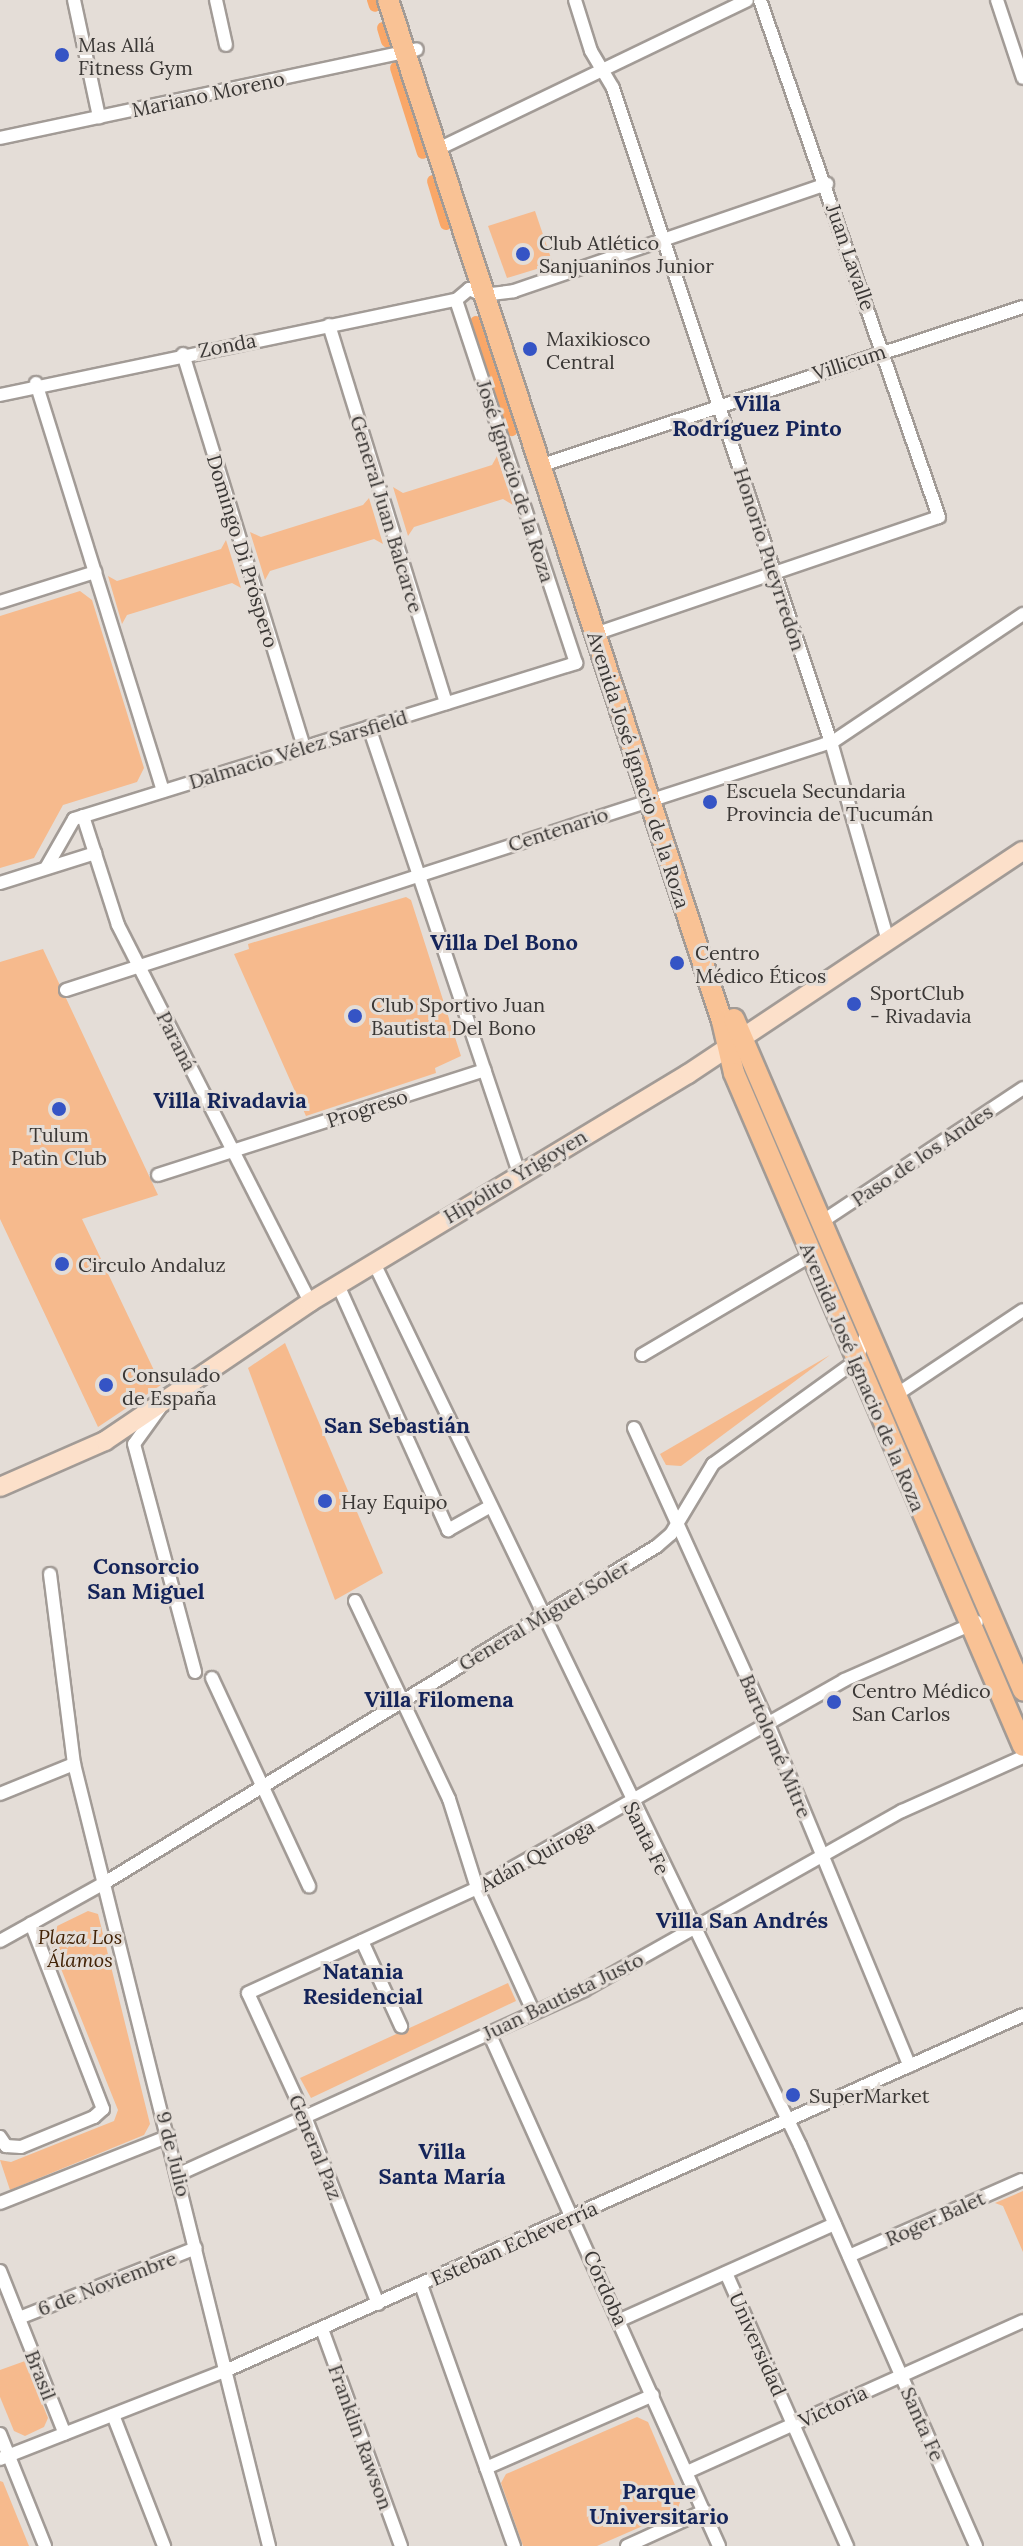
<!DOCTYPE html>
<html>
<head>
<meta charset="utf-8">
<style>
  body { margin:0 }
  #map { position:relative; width:1023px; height:2546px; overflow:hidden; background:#e4ddd7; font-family:Lora,serif }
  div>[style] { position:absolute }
  .green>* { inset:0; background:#f6ba8d }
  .canal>* { height:12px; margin:-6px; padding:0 6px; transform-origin:6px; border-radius:6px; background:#f9a768 }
  .roads { filter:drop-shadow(2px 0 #a29b96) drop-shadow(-2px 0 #a29b96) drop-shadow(0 2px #a29b96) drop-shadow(0 -2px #a29b96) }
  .street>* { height:12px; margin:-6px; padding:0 6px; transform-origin:6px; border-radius:6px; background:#fff }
  .secondary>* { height:18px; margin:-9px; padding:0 9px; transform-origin:9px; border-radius:9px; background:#fce0ca }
  .primary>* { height:20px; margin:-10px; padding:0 10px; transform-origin:10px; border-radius:10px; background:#f9c295 }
  .dots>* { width:22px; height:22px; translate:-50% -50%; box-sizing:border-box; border:4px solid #e4ddd7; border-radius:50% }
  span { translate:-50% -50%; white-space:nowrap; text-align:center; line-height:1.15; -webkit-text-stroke:6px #e4ddd7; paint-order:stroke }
  .poi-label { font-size:20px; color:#3a3735 }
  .left { translate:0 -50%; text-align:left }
  .street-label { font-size:20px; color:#3a3735 }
  .park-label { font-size:20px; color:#422307; font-style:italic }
  .neighbourhood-label { font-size:22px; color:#14245a; font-weight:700 }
</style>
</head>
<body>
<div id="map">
  <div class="green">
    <i style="clip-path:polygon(535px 211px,553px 264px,507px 278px,488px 226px)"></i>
    <i style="clip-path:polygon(497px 456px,513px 505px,503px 499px,414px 527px,408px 536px,393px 487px,403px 493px,492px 465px)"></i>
    <i style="clip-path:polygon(369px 498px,383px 544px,374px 539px,270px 571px,265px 580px,250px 532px,261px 537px,363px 505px)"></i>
    <i style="clip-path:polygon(226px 540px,241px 588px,232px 583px,127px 615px,122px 624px,108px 576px,117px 581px,221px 549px)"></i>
    <i style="clip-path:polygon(80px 591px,92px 600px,144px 768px,137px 782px,63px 805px,34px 858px,0 868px,0 616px)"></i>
    <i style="clip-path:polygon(406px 897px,411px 900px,461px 1056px,435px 1068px,436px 1073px,306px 1116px,234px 954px,249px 949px,248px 944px)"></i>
    <i style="clip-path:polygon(43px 949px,158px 1195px,82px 1219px,161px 1385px,98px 1427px,0 1219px,0 962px)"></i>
    <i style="clip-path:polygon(285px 1343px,383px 1573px,335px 1600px,248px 1368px)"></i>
    <i style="clip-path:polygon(830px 1355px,681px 1466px,666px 1465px,660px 1454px)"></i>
    <i style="clip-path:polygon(88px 1911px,98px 1914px,150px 2124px,144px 2135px,10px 2190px,0 2160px,11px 2162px,114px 2121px,118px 2110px,49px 1939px,53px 1928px)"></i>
    <i style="clip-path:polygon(508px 1983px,516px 2001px,311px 2098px,300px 2078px)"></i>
    <i style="clip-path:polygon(1023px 2191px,1023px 2252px,1003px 2206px,995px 2203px)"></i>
    <i style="clip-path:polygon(25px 2361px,48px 2418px,44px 2427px,25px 2436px,14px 2431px,0 2397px,0 2370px)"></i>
    <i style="clip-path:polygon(637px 2417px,648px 2422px,681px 2499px,677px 2511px,597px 2546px,523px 2546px,501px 2483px,506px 2474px)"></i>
    <i style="clip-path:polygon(0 2481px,3px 2482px,29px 2546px,0 2546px)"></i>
  </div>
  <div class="canal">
    <i style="left:373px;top:0;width:6px;rotate:72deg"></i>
    <i style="left:383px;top:28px;width:14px;rotate:73deg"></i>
    <i style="left:396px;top:68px;width:89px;rotate:72.4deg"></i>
    <i style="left:433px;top:181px;width:45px;rotate:73.2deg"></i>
    <i style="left:476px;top:322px;width:114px;rotate:71.6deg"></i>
  </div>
  <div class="roads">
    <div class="street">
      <i style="left:74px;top:0;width:120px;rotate:77.9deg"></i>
      <i style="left:216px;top:0;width:46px;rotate:77.5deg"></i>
      <i style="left:575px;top:0;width:53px;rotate:72.6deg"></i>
      <i style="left:591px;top:51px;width:43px;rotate:59.3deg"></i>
      <i style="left:613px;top:88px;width:689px;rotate:71.57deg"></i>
      <i style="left:831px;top:742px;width:207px;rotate:74deg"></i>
      <i style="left:997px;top:0;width:82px;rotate:71.6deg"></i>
      <i style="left:0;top:138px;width:426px;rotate:-12deg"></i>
      <i style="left:436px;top:150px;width:345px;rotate:-25.7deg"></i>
      <i style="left:329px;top:325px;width:396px;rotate:72.8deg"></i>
      <i style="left:183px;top:354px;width:412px;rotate:72.9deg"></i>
      <i style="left:36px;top:383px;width:427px;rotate:72.7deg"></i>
      <i style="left:0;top:395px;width:466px;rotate:-11.8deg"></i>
      <i style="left:456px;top:300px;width:17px;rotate:-40deg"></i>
      <i style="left:469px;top:289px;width:15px;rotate:23deg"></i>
      <i style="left:483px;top:295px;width:31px;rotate:-7deg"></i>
      <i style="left:514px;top:291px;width:331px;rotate:-18.9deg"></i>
      <i style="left:539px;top:466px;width:509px;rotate:-18.19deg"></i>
      <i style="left:0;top:602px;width:100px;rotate:-17.5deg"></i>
      <i style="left:595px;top:634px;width:363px;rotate:-18.8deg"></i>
      <i style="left:939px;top:517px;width:547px;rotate:-109.1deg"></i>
      <i style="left:369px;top:727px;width:471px;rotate:71.4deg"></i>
      <i style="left:83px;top:816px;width:114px;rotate:72.2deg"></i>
      <i style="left:118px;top:925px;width:423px;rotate:63deg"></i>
      <i style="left:46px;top:868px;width:56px;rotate:-60.3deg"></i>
      <i style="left:74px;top:819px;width:526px;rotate:-17.26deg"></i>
      <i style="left:576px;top:663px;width:382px;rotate:-108.3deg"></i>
      <i style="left:0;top:883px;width:100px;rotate:-17.5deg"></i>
      <i style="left:66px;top:990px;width:807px;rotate:-17.96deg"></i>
      <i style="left:834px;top:741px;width:228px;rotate:-33.9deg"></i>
      <i style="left:158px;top:1175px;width:343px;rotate:-17.8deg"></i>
      <i style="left:820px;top:1223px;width:244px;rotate:-33.6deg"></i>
      <i style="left:374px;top:1263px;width:979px;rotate:64.22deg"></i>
      <i style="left:800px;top:2145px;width:438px;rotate:66.3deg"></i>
      <i style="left:338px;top:1285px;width:269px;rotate:65.8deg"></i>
      <i style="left:448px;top:1530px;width:49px;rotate:-29.2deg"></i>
      <i style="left:642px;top:1355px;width:195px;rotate:-30.5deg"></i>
      <i style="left:893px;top:1397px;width:156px;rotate:-33.8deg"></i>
      <i style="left:160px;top:1408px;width:44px;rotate:125.8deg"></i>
      <i style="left:134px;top:1444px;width:236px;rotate:75deg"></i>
      <i style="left:634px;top:1428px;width:325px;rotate:65.6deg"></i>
      <i style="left:768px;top:1724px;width:370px;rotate:67.5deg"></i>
      <i style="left:50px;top:1574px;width:192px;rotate:82.8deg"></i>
      <i style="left:74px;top:1764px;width:806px;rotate:76deg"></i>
      <i style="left:355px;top:1601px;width:219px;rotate:64.6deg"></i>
      <i style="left:449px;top:1799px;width:93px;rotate:72.5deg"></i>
      <i style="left:477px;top:1888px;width:137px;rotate:65.5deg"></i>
      <i style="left:212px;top:1678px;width:230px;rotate:65deg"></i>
      <i style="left:0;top:1794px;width:80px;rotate:-22.1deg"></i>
      <i style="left:0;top:1941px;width:121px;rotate:-29.1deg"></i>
      <i style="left:106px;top:1882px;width:645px;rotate:-31.37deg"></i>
      <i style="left:657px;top:1546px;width:18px;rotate:-41deg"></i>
      <i style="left:671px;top:1534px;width:82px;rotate:-59deg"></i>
      <i style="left:713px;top:1464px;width:176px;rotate:-35.8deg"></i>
      <i style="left:856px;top:1361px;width:31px;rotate:-69deg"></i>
      <i style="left:362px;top:1941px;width:94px;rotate:65.4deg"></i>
      <i style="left:489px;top:2033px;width:562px;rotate:65.85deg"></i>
      <i style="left:0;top:2137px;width:11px;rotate:56deg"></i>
      <i style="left:6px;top:2146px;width:15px;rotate:4deg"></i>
      <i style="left:21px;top:2147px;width:79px;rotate:-22.3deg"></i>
      <i style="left:94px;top:2117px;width:12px;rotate:-42deg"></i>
      <i style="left:103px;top:2109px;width:199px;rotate:-111.2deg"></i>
      <i style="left:179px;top:2174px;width:445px;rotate:-24.4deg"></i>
      <i style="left:584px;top:1990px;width:365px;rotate:-29.4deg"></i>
      <i style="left:902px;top:1811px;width:133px;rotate:-24.1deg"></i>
      <i style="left:0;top:2203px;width:182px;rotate:-21.6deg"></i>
      <i style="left:849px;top:2256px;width:188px;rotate:-23.8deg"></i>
      <i style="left:0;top:2271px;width:175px;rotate:68.3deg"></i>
      <i style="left:726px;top:2273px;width:299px;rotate:66.1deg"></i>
      <i style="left:421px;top:2285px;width:277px;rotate:70.4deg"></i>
      <i style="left:378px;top:2304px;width:201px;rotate:-111.3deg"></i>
      <i style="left:305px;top:2117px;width:136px;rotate:-114.7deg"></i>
      <i style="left:248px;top:1993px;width:252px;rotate:-24.6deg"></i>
      <i style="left:477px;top:1888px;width:422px;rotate:-29.5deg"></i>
      <i style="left:844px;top:1680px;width:145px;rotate:-23.6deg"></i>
      <i style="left:19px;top:2318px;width:190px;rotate:-21.6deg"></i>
      <i style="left:620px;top:2320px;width:235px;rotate:-24.1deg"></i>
      <i style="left:322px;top:2329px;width:231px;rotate:70deg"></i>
      <i style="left:113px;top:2415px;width:141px;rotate:68.7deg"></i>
      <i style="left:0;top:2434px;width:121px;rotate:68.1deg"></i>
      <i style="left:0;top:2459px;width:242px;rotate:-21.4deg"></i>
      <i style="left:225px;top:2371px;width:874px;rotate:-24.04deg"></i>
      <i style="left:486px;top:2468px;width:182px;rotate:-23.6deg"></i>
      <i style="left:687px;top:2472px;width:368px;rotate:-24.2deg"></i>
      <i style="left:627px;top:2546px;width:85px;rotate:-24.4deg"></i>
    </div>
    <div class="secondary">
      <i style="left:0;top:1487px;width:115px;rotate:-23.7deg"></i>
      <i style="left:105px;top:1441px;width:248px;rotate:-34.1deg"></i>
      <i style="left:310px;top:1302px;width:441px;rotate:-31.1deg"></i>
      <i style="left:688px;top:1074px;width:402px;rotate:-33.7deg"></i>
    </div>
    <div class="primary">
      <i style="left:388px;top:0;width:1074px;rotate:71.89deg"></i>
      <i style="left:722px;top:1021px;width:53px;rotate:77deg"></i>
      <i style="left:734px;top:1073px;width:732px;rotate:66.76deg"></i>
      <i style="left:734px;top:1019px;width:731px;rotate:66.7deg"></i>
    </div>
  </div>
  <div class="dots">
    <i style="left:62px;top:55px;background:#3554c5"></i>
    <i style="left:523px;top:254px;background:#3554c5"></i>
    <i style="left:530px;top:349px;background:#3554c5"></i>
    <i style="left:710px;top:802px;background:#3554c5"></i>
    <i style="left:677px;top:963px;background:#3554c5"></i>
    <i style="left:854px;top:1004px;background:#3554c5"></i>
    <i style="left:355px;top:1016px;background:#3554c5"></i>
    <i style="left:59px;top:1109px;background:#3554c5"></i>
    <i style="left:62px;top:1264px;background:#3554c5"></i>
    <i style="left:106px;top:1385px;background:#3554c5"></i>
    <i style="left:325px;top:1501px;background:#3554c5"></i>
    <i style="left:834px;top:1702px;background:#3554c5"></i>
    <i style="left:793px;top:2095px;background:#3554c5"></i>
  </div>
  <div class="poi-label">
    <span class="left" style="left:78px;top:56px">Mas Allá<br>Fitness Gym</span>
    <span class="left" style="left:539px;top:254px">Club Atlético<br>Sanjuaninos Junior</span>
    <span class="left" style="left:546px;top:350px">Maxikiosco<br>Central</span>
    <span class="left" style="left:726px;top:802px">Escuela Secundaria<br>Provincia de Tucumán</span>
    <span class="left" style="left:695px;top:964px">Centro<br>Médico Éticos</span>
    <span class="left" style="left:870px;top:1004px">SportClub<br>- Rivadavia</span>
    <span class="left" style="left:371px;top:1016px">Club Sportivo Juan<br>Bautista Del Bono</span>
    <span style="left:59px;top:1146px">Tulum<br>Patìn Club</span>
    <span class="left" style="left:78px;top:1264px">Circulo Andaluz</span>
    <span class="left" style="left:122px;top:1386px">Consulado<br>de España</span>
    <span class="left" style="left:341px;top:1501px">Hay Equipo</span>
    <span class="left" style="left:852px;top:1702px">Centro Médico<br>San Carlos</span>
    <span class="left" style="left:809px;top:2095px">SuperMarket</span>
  </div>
  <div class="street-label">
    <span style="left:208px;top:94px;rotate:-12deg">Mariano Moreno</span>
    <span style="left:851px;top:257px;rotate:71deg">Juan Lavalle</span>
    <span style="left:227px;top:345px;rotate:-11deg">Zonda</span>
    <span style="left:849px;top:362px;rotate:-18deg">Villicum</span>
    <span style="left:516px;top:481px;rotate:72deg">José Ignacio de la Roza</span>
    <span style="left:387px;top:514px;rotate:73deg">General Juan Balcarce</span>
    <span style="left:243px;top:551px;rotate:73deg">Domingo Di Próspero</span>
    <span style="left:770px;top:559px;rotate:72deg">Honorio Pueyrredón</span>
    <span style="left:298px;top:749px;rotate:-17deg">Dalmacio Vélez Sarsfield</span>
    <span style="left:639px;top:770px;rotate:72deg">Avenida José Ignacio de la Roza</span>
    <span style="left:558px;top:829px;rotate:-18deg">Centenario</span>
    <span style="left:177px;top:1041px;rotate:63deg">Paraná</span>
    <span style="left:367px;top:1108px;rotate:-18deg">Progreso</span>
    <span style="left:922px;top:1155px;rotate:-34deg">Paso de los Andes</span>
    <span style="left:515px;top:1176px;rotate:-31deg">Hipólito Yrigoyen</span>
    <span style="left:863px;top:1377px;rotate:67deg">Avenida José Ignacio de la Roza</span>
    <span style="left:544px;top:1615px;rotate:-31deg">General Miguel Soler</span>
    <span style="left:776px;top:1746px;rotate:67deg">Bartolomé Mitre</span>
    <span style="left:647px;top:1838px;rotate:64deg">Santa Fe</span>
    <span style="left:537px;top:1855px;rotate:-29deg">Adán Quiroga</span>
    <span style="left:563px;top:1996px;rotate:-26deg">Juan Bautista Justo</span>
    <span style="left:316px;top:2147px;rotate:68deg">General Paz</span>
    <span style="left:174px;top:2154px;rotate:76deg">9 de Julio</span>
    <span style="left:935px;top:2218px;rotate:-24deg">Roger Balet</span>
    <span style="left:514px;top:2243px;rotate:-24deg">Esteban Echeverría</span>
    <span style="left:107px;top:2283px;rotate:-21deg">6 de Noviembre</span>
    <span style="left:606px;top:2288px;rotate:66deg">Córdoba</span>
    <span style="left:758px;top:2344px;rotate:66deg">Universidad</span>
    <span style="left:41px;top:2375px;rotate:68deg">Brasil</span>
    <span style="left:833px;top:2406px;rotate:-25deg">Victoria</span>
    <span style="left:923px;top:2424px;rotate:66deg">Santa Fe</span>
    <span style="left:361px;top:2437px;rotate:70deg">Franklin Rawson</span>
  </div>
  <div class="park-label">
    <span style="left:80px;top:1948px">Plaza Los<br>Álamos</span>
  </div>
  <div class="neighbourhood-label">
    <span style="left:757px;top:416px">Villa<br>Rodríguez Pinto</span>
    <span style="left:504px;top:943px">Villa Del Bono</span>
    <span style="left:230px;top:1101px">Villa Rivadavia</span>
    <span style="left:397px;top:1426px">San Sebastián</span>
    <span style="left:146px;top:1579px">Consorcio<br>San Miguel</span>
    <span style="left:439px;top:1700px">Villa Filomena</span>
    <span style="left:742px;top:1921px">Villa San Andrés</span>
    <span style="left:363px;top:1984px">Natania<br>Residencial</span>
    <span style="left:442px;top:2164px">Villa<br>Santa María</span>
    <span style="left:659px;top:2504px">Parque<br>Universitario</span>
  </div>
</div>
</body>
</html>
